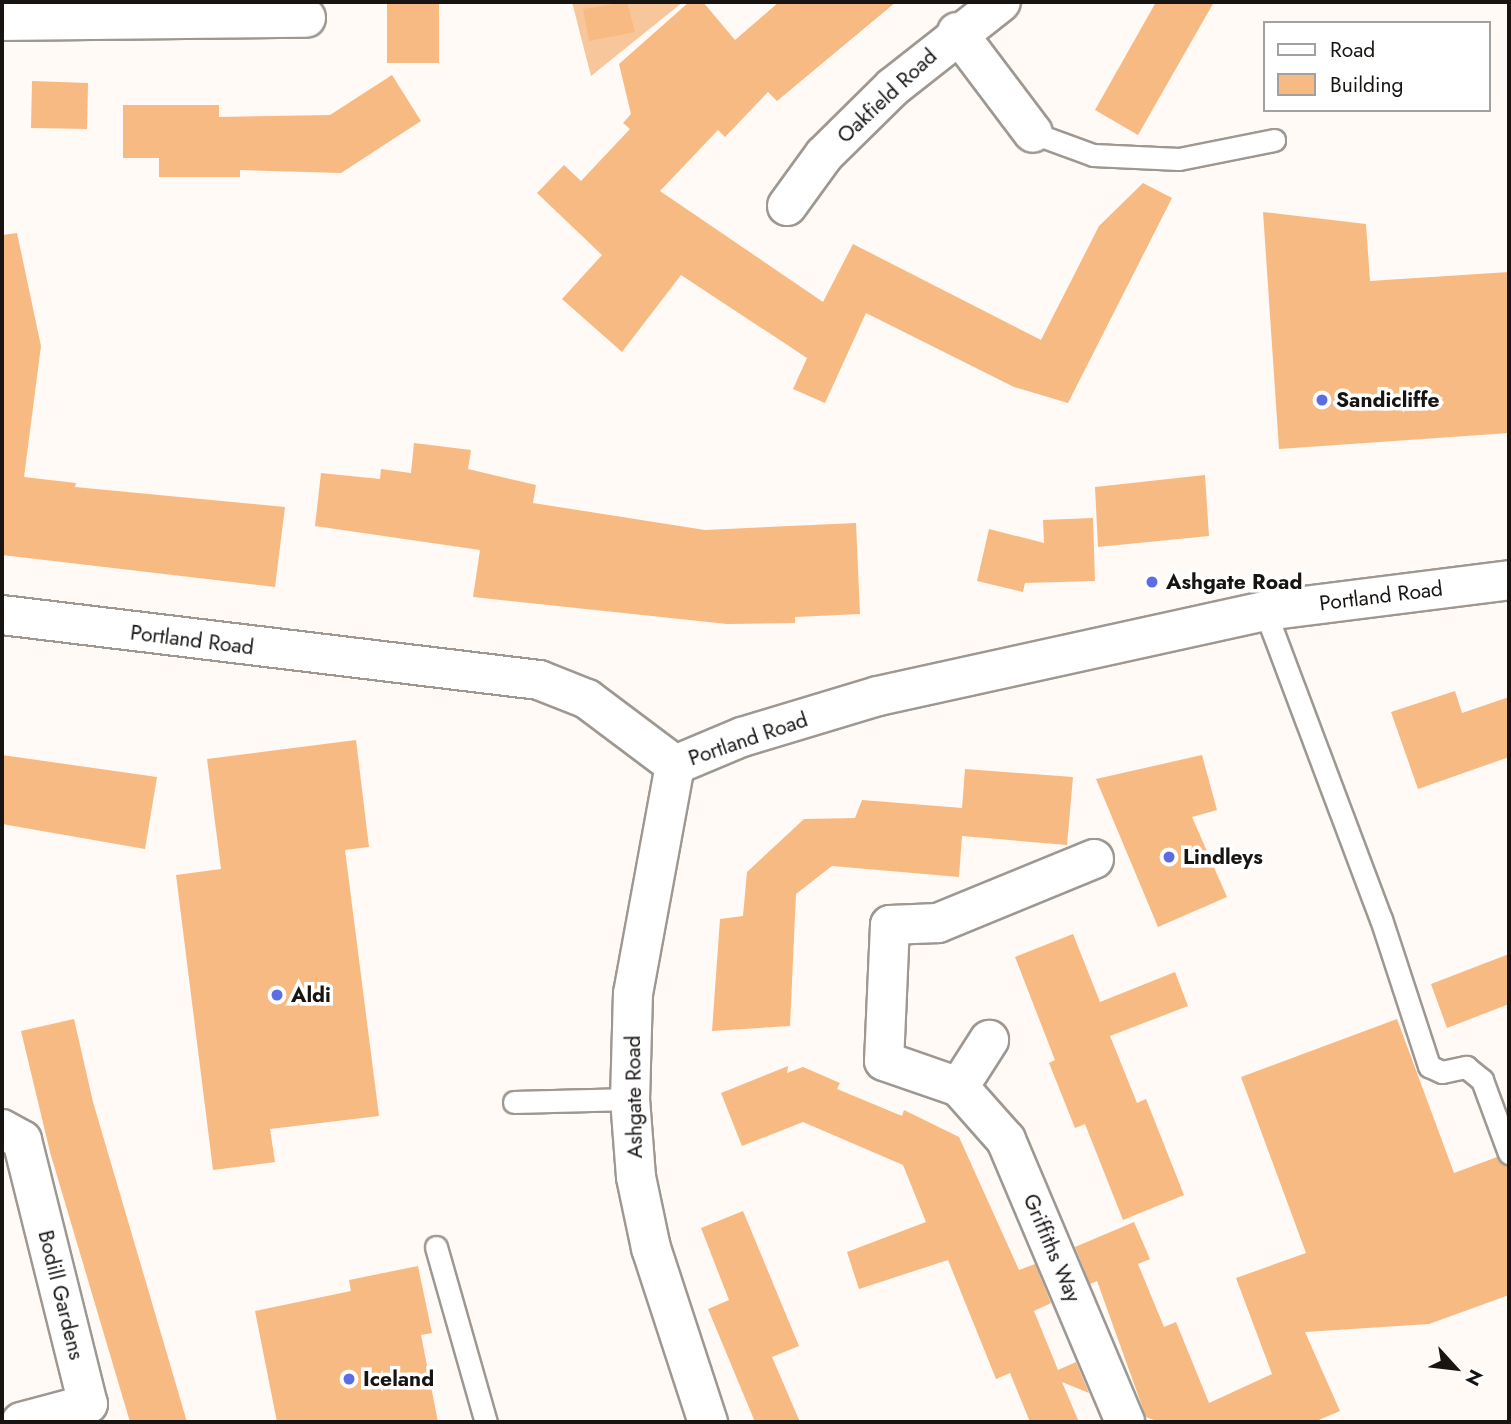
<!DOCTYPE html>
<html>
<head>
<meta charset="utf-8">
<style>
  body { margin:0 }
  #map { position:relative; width:1511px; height:1424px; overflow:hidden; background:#fffaf6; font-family:Jost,sans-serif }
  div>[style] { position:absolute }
  .green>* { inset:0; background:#f7c69a }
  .building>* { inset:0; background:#f7ba83 }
  .roads { filter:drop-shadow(2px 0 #9f9892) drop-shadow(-2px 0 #9f9892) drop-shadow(0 2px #9f9892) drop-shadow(0 -2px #9f9892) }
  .lane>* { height:21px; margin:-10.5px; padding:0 10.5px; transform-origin:10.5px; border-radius:10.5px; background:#fff }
  .street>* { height:38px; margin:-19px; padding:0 19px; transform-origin:19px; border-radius:19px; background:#fff }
  .secondary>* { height:38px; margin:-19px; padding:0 19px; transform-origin:19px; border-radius:19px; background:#fff }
  .dots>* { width:19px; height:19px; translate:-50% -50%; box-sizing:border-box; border:4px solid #fff; border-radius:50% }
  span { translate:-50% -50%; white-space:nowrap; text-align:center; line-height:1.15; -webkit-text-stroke:7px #fff; paint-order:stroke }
  .street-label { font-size:21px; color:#171412 }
  .poi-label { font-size:21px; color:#171412; font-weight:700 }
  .left { translate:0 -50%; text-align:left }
  .frame { position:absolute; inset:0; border:4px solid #171412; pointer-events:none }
  .legend { position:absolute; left:1263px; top:21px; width:228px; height:91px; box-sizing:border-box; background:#fff; border:2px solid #a2a1a0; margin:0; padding:9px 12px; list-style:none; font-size:21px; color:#171412 }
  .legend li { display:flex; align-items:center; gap:14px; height:35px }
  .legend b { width:35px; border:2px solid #a2a1a0 }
  .north { position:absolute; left:1420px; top:1333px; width:70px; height:70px; -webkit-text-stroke:5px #fff; paint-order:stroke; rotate:117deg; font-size:19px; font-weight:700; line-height:28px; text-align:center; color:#171412 }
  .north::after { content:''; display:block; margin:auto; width:24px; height:32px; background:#171412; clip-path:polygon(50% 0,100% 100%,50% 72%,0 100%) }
</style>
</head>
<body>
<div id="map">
  <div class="green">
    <i style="clip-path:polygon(572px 2px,683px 2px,591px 76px)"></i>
  </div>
  <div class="building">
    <i style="clip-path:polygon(387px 2px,439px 2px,439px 63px,387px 63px)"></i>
    <i style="clip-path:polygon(627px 2px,635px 32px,589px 41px,583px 9px)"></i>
    <i style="clip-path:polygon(689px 2px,703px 2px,735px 40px,779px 2px,896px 2px,777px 101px,768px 92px,725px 137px,718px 130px,660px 191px,823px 302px,853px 244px,1041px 340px,1099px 226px,1143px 183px,1172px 198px,1068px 403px,1014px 387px,866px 313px,825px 403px,793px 389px,807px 358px,681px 275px,622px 352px,562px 299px,602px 255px,537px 193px,564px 165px,581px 181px,630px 129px,623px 123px,631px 114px,619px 64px)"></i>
    <i style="clip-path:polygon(1156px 2px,1214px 2px,1138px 135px,1095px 110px)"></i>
    <i style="clip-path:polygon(392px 75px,421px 121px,341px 173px,240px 170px,240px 177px,159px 177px,159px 158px,123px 158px,123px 105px,219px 105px,219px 117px,330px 115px)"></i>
    <i style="clip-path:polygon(32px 81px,88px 83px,87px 129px,31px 128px)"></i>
    <i style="clip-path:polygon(1263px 212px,1366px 224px,1370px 281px,1509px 272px,1509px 433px,1279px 449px)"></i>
    <i style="clip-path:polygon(17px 233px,41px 346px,24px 477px,76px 483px,75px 487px,285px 507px,275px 587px,2px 555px,2px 235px)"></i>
    <i style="clip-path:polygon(414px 443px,471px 450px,468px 469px,536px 485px,533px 503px,705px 530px,856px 523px,860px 614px,795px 617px,795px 623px,727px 624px,473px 597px,480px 550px,315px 526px,321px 473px,380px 479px,381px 469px,411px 473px)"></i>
    <i style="clip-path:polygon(1205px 475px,1209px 536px,1098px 547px,1095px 487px)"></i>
    <i style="clip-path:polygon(1093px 518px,1095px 581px,1025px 583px,1023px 592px,977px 581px,989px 529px,1044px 543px,1043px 520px)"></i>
    <i style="clip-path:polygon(1455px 691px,1462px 713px,1509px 697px,1509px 757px,1418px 789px,1391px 712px)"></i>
    <i style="clip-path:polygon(356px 740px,369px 847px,345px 850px,379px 1116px,270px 1129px,275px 1162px,213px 1170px,176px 875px,221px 869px,207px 759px)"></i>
    <i style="clip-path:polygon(2px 755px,157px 777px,145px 849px,2px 824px)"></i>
    <i style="clip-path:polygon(1202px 755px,1217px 810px,1192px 817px,1227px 897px,1158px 927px,1096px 779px)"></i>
    <i style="clip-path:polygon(965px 769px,1073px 777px,1067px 845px,962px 836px,959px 877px,832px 866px,796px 894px,790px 1026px,712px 1031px,720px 919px,743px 916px,747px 872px,804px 819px,855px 818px,862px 800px,962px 808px)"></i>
    <i style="clip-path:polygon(1073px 934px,1100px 1002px,1175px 972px,1188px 1006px,1110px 1036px,1137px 1103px,1146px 1099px,1184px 1195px,1123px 1220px,1085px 1124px,1075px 1128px,1049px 1063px,1055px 1060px,1015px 957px)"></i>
    <i style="clip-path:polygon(1509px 954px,1509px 1004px,1447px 1028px,1431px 984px)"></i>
    <i style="clip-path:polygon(74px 1019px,93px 1102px,187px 1422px,130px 1422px,50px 1152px,21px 1031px)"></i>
    <i style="clip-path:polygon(1397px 1019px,1454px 1173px,1497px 1157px,1509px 1166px,1509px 1295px,1429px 1324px,1305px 1332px,1340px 1411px,1314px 1422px,1159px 1422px,1146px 1417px,1097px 1281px,1090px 1284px,1075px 1247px,1134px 1222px,1150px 1259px,1138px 1264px,1164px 1327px,1176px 1322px,1209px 1403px,1272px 1374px,1236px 1278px,1306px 1253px,1241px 1077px)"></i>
    <i style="clip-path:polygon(788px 1066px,787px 1073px,803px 1067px,840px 1083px,837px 1089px,902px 1116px,904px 1110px,959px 1137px,1019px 1270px,1035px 1264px,1051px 1303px,1034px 1311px,1058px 1370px,1076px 1362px,1089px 1393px,1062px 1382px,1079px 1422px,1030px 1422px,1010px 1373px,996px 1379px,948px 1260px,859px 1289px,847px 1252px,926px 1222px,903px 1165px,803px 1122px,742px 1146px,721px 1093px)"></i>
    <i style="clip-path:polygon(743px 1211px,799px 1346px,772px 1357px,800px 1422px,755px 1422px,708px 1309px,729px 1300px,701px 1228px)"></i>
    <i style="clip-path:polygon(418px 1266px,432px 1333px,421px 1335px,438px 1422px,277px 1422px,255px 1311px,351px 1291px,349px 1280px)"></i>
  </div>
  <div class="roads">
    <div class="lane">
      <i style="left:1033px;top:133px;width:64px;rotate:20.1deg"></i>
      <i style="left:1093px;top:155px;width:86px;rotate:2.7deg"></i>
      <i style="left:1179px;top:159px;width:97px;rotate:-11.3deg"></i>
      <i style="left:1265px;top:611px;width:329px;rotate:69.4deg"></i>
      <i style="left:1381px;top:919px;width:155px;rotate:71.9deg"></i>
      <i style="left:1429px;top:1066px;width:14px;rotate:25deg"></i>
      <i style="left:1442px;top:1072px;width:25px;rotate:-12deg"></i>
      <i style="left:1466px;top:1067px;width:21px;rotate:39deg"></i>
      <i style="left:1482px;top:1080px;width:78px;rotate:69.7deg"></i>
      <i style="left:514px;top:1102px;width:116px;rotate:-1.5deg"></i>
      <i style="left:436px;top:1247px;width:182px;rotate:74.1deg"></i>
    </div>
    <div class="street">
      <i style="left:2px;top:21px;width:304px;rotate:-0.6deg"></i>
      <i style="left:957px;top:32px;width:126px;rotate:53deg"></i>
      <i style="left:787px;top:206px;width:63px;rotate:-54deg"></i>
      <i style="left:824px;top:155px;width:97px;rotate:-44.6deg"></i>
      <i style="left:893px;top:87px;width:137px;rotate:-38.2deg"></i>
      <i style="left:1094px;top:859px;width:169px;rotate:157.7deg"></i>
      <i style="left:938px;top:923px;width:48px;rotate:177.6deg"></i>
      <i style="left:890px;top:925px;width:136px;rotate:92.5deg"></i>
      <i style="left:884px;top:1061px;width:79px;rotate:19.1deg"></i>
      <i style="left:959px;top:1087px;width:71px;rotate:48.4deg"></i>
      <i style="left:1006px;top:1140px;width:306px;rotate:67.1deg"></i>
      <i style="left:959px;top:1087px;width:56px;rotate:-57.4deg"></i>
      <i style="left:2px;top:1129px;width:23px;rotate:29deg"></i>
      <i style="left:22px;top:1140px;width:272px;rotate:76deg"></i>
      <i style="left:88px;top:1404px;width:69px;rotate:165deg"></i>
    </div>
    <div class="secondary">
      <i style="left:2px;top:615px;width:541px;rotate:6.9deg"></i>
      <i style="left:539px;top:680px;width:52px;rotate:21.6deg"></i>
      <i style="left:587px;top:699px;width:110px;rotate:36.9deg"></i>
      <i style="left:675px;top:765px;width:73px;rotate:-22.7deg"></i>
      <i style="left:742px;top:737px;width:142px;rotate:-16.8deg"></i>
      <i style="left:878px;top:696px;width:396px;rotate:-12.4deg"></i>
      <i style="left:1265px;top:611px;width:246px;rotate:-7.2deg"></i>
      <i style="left:675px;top:765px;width:232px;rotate:100.4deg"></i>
      <i style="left:633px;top:993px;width:106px;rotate:91.6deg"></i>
      <i style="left:630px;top:1099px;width:78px;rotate:85.6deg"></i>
      <i style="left:636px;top:1177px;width:73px;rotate:78.1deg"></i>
      <i style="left:651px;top:1248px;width:183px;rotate:71.9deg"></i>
    </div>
  </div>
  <div class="dots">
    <i style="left:1322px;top:400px;background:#5c6de4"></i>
    <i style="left:1152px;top:582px;background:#5c6de4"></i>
    <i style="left:1169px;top:857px;background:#5c6de4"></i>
    <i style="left:277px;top:995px;background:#5c6de4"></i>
    <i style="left:349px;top:1379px;background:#5c6de4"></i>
  </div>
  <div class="street-label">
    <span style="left:887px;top:96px;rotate:-43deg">Oakfield Road</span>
    <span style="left:1381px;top:596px;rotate:-7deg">Portland Road</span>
    <span style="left:192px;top:640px;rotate:7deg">Portland Road</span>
    <span style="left:748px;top:739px;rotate:-19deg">Portland Road</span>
    <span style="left:634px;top:1097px;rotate:-91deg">Ashgate Road</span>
    <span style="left:1052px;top:1248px;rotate:67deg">Griffiths Way</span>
    <span style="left:61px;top:1295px;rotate:76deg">Bodill Gardens</span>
  </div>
  <div class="poi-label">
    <span class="left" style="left:1336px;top:400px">Sandicliffe</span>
    <span class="left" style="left:1166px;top:582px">Ashgate Road</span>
    <span class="left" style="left:1183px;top:857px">Lindleys</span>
    <span class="left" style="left:291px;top:995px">Aldi</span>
    <span class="left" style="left:363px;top:1379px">Iceland</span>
  </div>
  <div class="frame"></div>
  <ul class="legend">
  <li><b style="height:9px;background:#fff"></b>Road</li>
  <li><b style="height:19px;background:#f7ba83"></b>Building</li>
  </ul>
  <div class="north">N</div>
</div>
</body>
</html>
